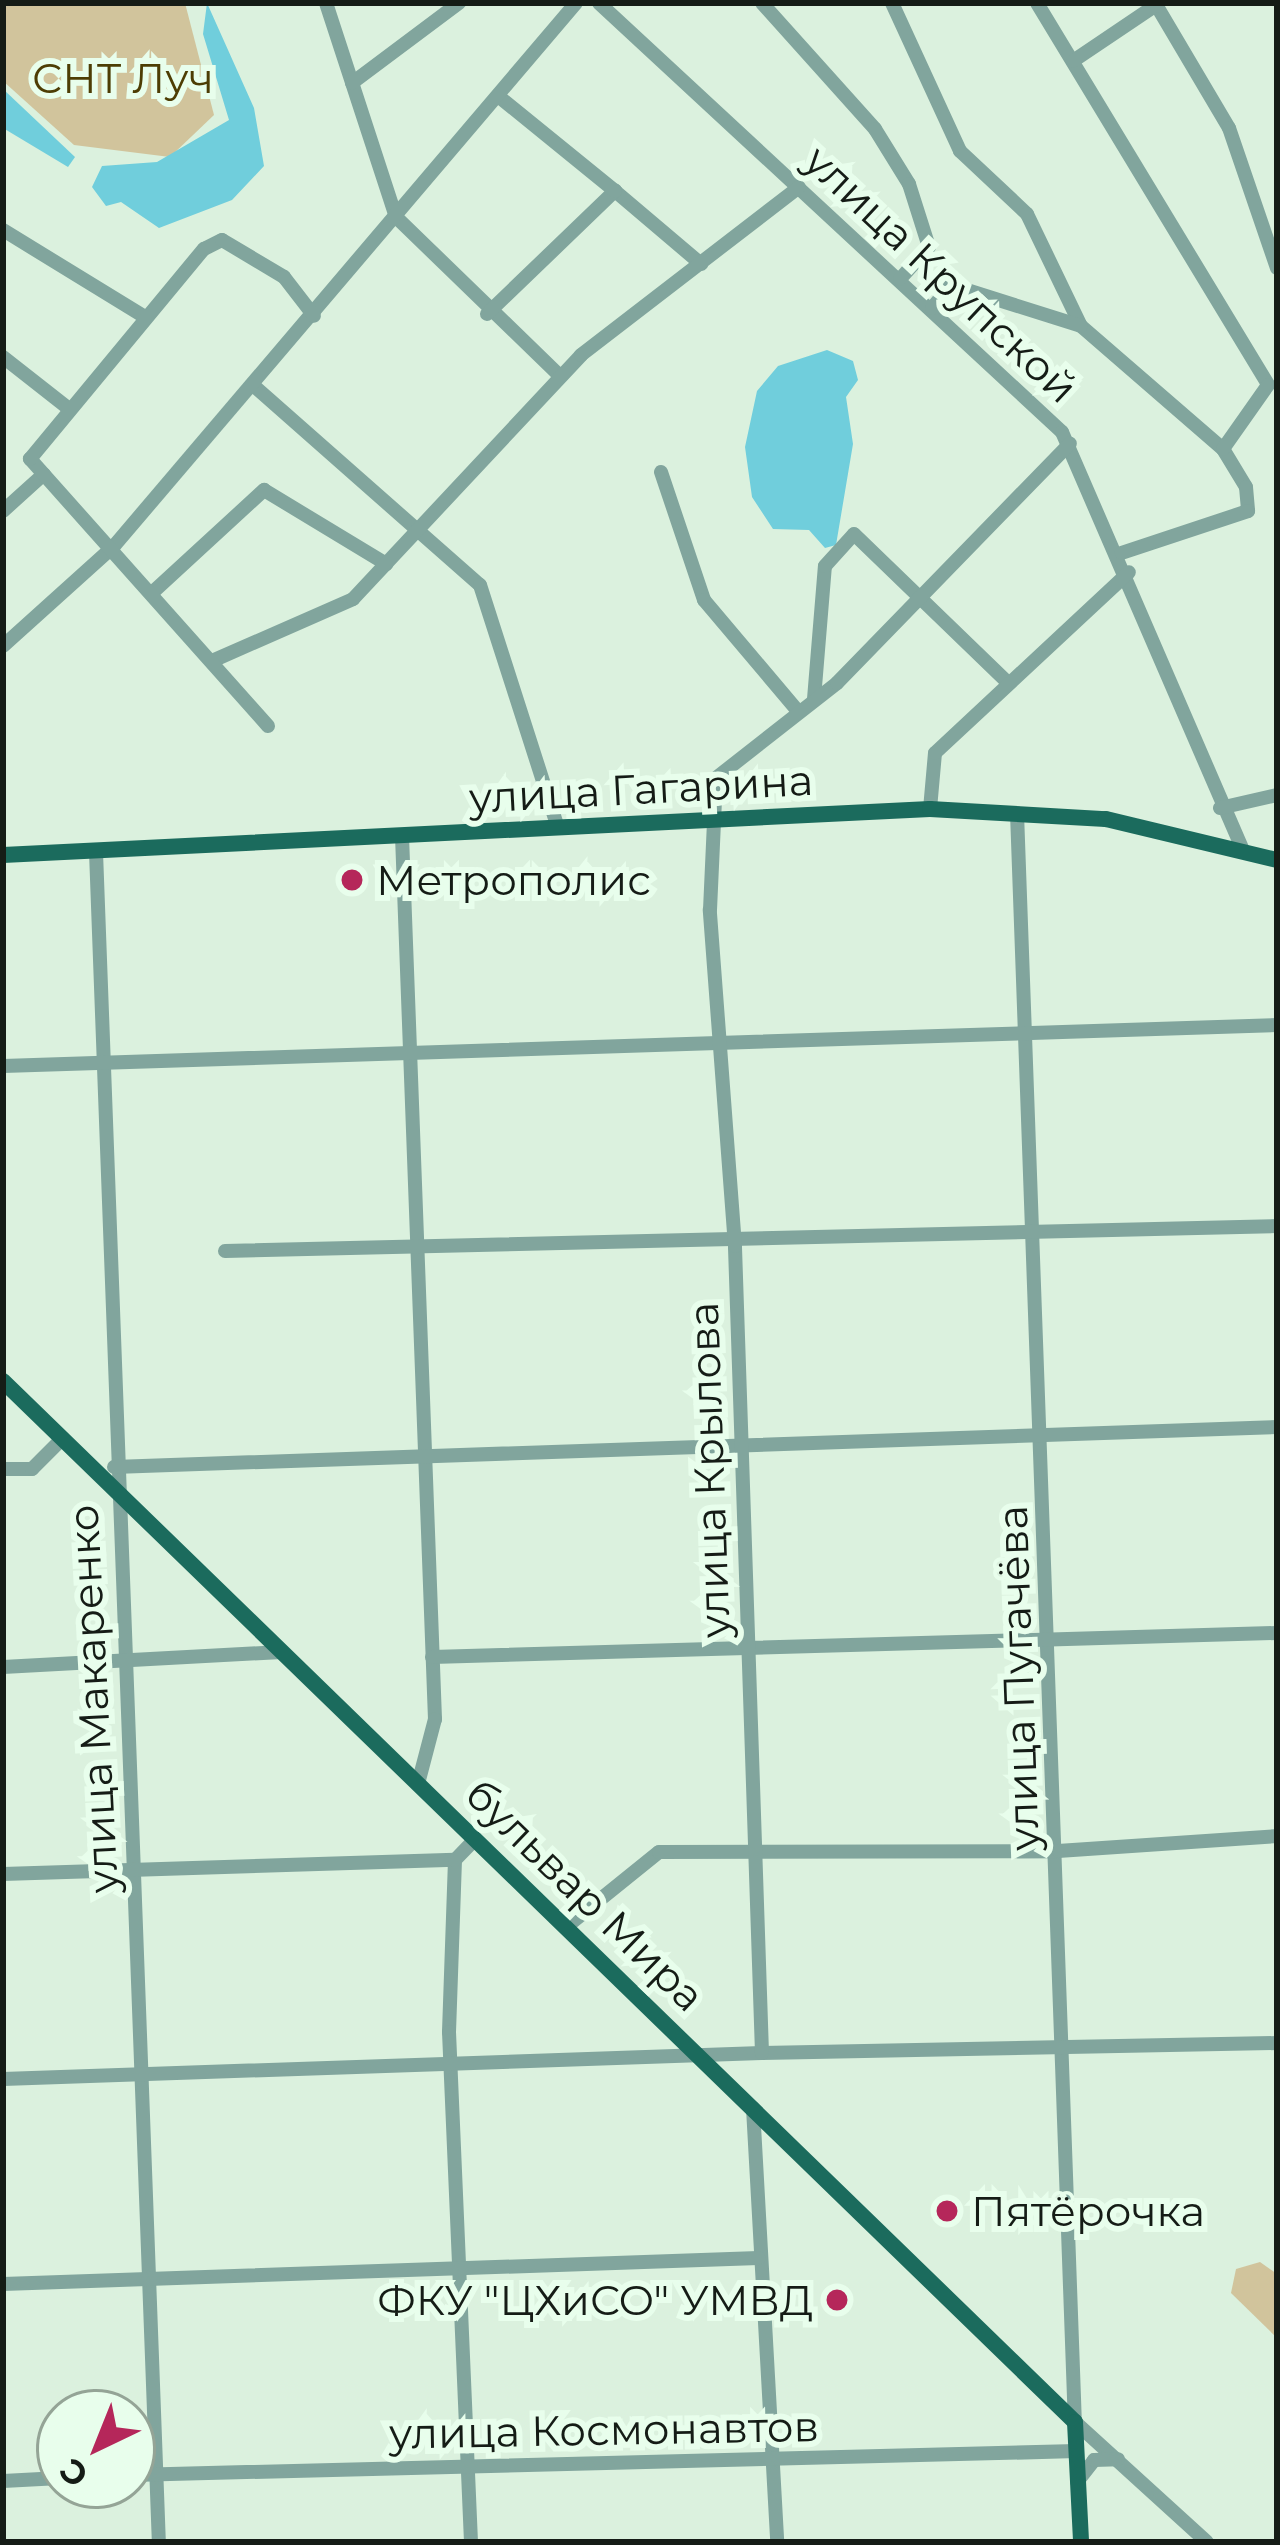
<!DOCTYPE html>
<html>
<head>
<meta charset="utf-8">
<style>
  body { margin:0 }
  #map { position:relative; width:1280px; height:2545px; overflow:hidden; background:#dbf1de; font-family:Montserrat,sans-serif }
  div>[style] { position:absolute }
  .green>* { inset:0; background:#d1c49c }
  .water>* { inset:0; background:#70cedc }
  .minor>* { height:14px; margin:-7px; padding:0 7px; transform-origin:7px; border-radius:7px; background:#81a59d }
  .major>* { height:16px; margin:-8px; padding:0 8px; transform-origin:8px; border-radius:8px; background:#1b6b5d }
  .dots>* { width:33px; height:33px; translate:-50% -50%; box-sizing:border-box; border:6px solid #e8feec; border-radius:50% }
  span { translate:-50% -50%; white-space:nowrap; text-align:center; line-height:1.15; -webkit-text-stroke:12px #e8feec; paint-order:stroke }
  .park-label { font-size:42px; color:#4d3d04 }
  .street-label { font-size:42px; color:#151c16 }
  .poi-label { font-size:42px; color:#151c16 }
  .left { translate:0 -50%; text-align:left }
  .right { translate:-100% -50%; text-align:right }
  .frame { position:absolute; inset:0; border:6px solid #151c16; pointer-events:none }
  .north { position:absolute; left:36px; top:2389px; width:120px; height:120px; box-sizing:border-box; background:#e8feec; border:3px solid #94a496; border-radius:50%; rotate:223deg; font-size:33px; font-weight:700; line-height:48px; text-align:center; color:#151c16 }
  .north::after { content:''; display:block; margin:auto; width:42px; height:54px; background:#b5275a; clip-path:polygon(50% 0,100% 100%,50% 72%,0 100%) }
</style>
</head>
<body>
<div id="map">
  <div class="green">
    <i style="clip-path:polygon(3px 3px,185px 3px,214px 115px,170px 157px,74px 145px,3px 81px)"></i>
    <i style="clip-path:polygon(1260px 2262px,1277px 2274px,1277px 2338px,1231px 2293px,1236px 2269px)"></i>
  </div>
  <div class="water">
    <i style="clip-path:polygon(207px 3px,254px 108px,264px 166px,232px 200px,159px 228px,121px 202px,106px 206px,92px 187px,102px 166px,157px 162px,229px 120px,203px 34px)"></i>
    <i style="clip-path:polygon(3px 89px,75px 157px,68px 167px,3px 128px)"></i>
    <i style="clip-path:polygon(827px 350px,853px 361px,858px 380px,846px 397px,853px 444px,836px 545px,825px 548px,809px 530px,773px 529px,752px 497px,745px 447px,757px 391px,778px 366px)"></i>
  </div>
  <div class="minor">
    <i style="left:326px;top:3px;width:225px;rotate:71.9deg"></i>
    <i style="left:396px;top:217px;width:228px;rotate:44.1deg"></i>
    <i style="left:599px;top:3px;width:631px;rotate:42.82deg"></i>
    <i style="left:1062px;top:432px;width:453px;rotate:66.6deg"></i>
    <i style="left:762px;top:3px;width:169px;rotate:48.1deg"></i>
    <i style="left:875px;top:129px;width:65px;rotate:58.3deg"></i>
    <i style="left:909px;top:184px;width:66px;rotate:72.4deg"></i>
    <i style="left:929px;top:247px;width:43px;rotate:132.2deg"></i>
    <i style="left:892px;top:3px;width:163px;rotate:65.3deg"></i>
    <i style="left:960px;top:151px;width:92px;rotate:43.2deg"></i>
    <i style="left:1027px;top:214px;width:124px;rotate:64.3deg"></i>
    <i style="left:1081px;top:326px;width:188px;rotate:40.9deg"></i>
    <i style="left:1223px;top:449px;width:44px;rotate:58.8deg"></i>
    <i style="left:1246px;top:487px;width:24px;rotate:85deg"></i>
    <i style="left:1248px;top:511px;width:133px;rotate:161.6deg"></i>
    <i style="left:1037px;top:3px;width:446px;rotate:58.8deg"></i>
    <i style="left:1268px;top:385px;width:78px;rotate:125.1deg"></i>
    <i style="left:1155px;top:3px;width:145px;rotate:59.4deg"></i>
    <i style="left:1229px;top:128px;width:148px;rotate:71.1deg"></i>
    <i style="left:1073px;top:61px;width:100px;rotate:-34deg"></i>
    <i style="left:352px;top:83px;width:134px;rotate:-36.8deg"></i>
    <i style="left:615px;top:191px;width:113px;rotate:40.3deg"></i>
    <i style="left:3px;top:230px;width:167px;rotate:31.5deg"></i>
    <i style="left:932px;top:308px;width:30px;rotate:-50deg"></i>
    <i style="left:951px;top:285px;width:136px;rotate:17.5deg"></i>
    <i style="left:487px;top:314px;width:178px;rotate:-43.9deg"></i>
    <i style="left:615px;top:191px;width:151px;rotate:-140.9deg"></i>
    <i style="left:3px;top:357px;width:83px;rotate:38.1deg"></i>
    <i style="left:254px;top:386px;width:301px;rotate:41.4deg"></i>
    <i style="left:480px;top:585px;width:255px;rotate:72.2deg"></i>
    <i style="left:661px;top:472px;width:135px;rotate:71.4deg"></i>
    <i style="left:704px;top:600px;width:143px;rotate:49.8deg"></i>
    <i style="left:3px;top:511px;width:55px;rotate:-42.1deg"></i>
    <i style="left:153px;top:592px;width:151px;rotate:-42.6deg"></i>
    <i style="left:264px;top:490px;width:143px;rotate:31.2deg"></i>
    <i style="left:3px;top:646px;width:149px;rotate:-42deg"></i>
    <i style="left:114px;top:546px;width:713px;rotate:-49.61deg"></i>
    <i style="left:212px;top:661px;width:154px;rotate:-23.7deg"></i>
    <i style="left:353px;top:599px;width:334px;rotate:-46.9deg"></i>
    <i style="left:581px;top:355px;width:275px;rotate:-37.6deg"></i>
    <i style="left:814px;top:699px;width:133px;rotate:-85.3deg"></i>
    <i style="left:825px;top:566px;width:43px;rotate:-47.8deg"></i>
    <i style="left:854px;top:534px;width:209px;rotate:44deg"></i>
    <i style="left:268px;top:726px;width:358px;rotate:-131.7deg"></i>
    <i style="left:30px;top:459px;width:273px;rotate:-50.4deg"></i>
    <i style="left:204px;top:249px;width:20px;rotate:-27deg"></i>
    <i style="left:222px;top:240px;width:72px;rotate:30.8deg"></i>
    <i style="left:284px;top:277px;width:49px;rotate:52.4deg"></i>
    <i style="left:1220px;top:808px;width:58px;rotate:-12.8deg"></i>
    <i style="left:930px;top:809px;width:56px;rotate:-84.9deg"></i>
    <i style="left:935px;top:753px;width:265px;rotate:-43deg"></i>
    <i style="left:1017px;top:813px;width:1610px;rotate:87.94deg"></i>
    <i style="left:1075px;top:2422px;width:178px;rotate:42.3deg"></i>
    <i style="left:402px;top:836px;width:884px;rotate:87.86deg"></i>
    <i style="left:435px;top:1719px;width:67px;rotate:104.7deg"></i>
    <i style="left:96px;top:852px;width:1691px;rotate:87.87deg"></i>
    <i style="left:3px;top:1066px;width:1275px;rotate:-1.84deg"></i>
    <i style="left:225px;top:1251px;width:1052px;rotate:-1.36deg"></i>
    <i style="left:114px;top:1467px;width:1164px;rotate:-1.97deg"></i>
    <i style="left:3px;top:1469px;width:29px"></i>
    <i style="left:32px;top:1469px;width:42px;rotate:-45deg"></i>
    <i style="left:432px;top:1657px;width:845px;rotate:-1.63deg"></i>
    <i style="left:3px;top:1667px;width:279px;rotate:-3.1deg"></i>
    <i style="left:455px;top:1860px;width:172px;rotate:92deg"></i>
    <i style="left:449px;top:2032px;width:510px;rotate:87.53deg"></i>
    <i style="left:3px;top:1874px;width:452px;rotate:-1.8deg"></i>
    <i style="left:455px;top:1860px;width:29px;rotate:-46deg"></i>
    <i style="left:566px;top:1927px;width:119px;rotate:-38.9deg"></i>
    <i style="left:659px;top:1852px;width:399px;rotate:-0.1deg"></i>
    <i style="left:1058px;top:1851px;width:220px;rotate:-3.9deg"></i>
    <i style="left:762px;top:2053px;width:515px;rotate:-1.11deg"></i>
    <i style="left:3px;top:2079px;width:759px;rotate:-1.96deg"></i>
    <i style="left:762px;top:2053px;width:807px;rotate:-91.92deg"></i>
    <i style="left:735px;top:1246px;width:337px;rotate:-94.3deg"></i>
    <i style="left:710px;top:910px;width:132px;rotate:-87.4deg"></i>
    <i style="left:716px;top:778px;width:154px;rotate:-38.1deg"></i>
    <i style="left:837px;top:683px;width:334px;rotate:-45.8deg"></i>
    <i style="left:753px;top:2108px;width:435px;rotate:86.8deg"></i>
    <i style="left:3px;top:2284px;width:756px;rotate:-1.97deg"></i>
    <i style="left:132px;top:2475px;width:945px;rotate:-1.45deg"></i>
    <i style="left:3px;top:2481px;width:57px;rotate:-3deg"></i>
    <i style="left:1077px;top:2482px;width:28px;rotate:-52deg"></i>
    <i style="left:1094px;top:2460px;width:24px;rotate:-2deg"></i>
  </div>
  <div class="major">
    <i style="left:3px;top:855px;width:928px;rotate:-2.84deg"></i>
    <i style="left:930px;top:809px;width:176px;rotate:3.3deg"></i>
    <i style="left:1106px;top:819px;width:176px;rotate:13.5deg"></i>
    <i style="left:3px;top:1381px;width:1494px;rotate:44.16deg"></i>
    <i style="left:1075px;top:2422px;width:120px;rotate:87.1deg"></i>
  </div>
  <div class="dots">
    <i style="left:352px;top:880px;background:#b5275a"></i>
    <i style="left:947px;top:2211px;background:#b5275a"></i>
    <i style="left:837px;top:2300px;background:#b5275a"></i>
  </div>
  <div class="park-label">
    <span style="left:123px;top:78px">СНТ Луч</span>
  </div>
  <div class="street-label">
    <span style="left:941px;top:274px;rotate:43deg">улица Крупской</span>
    <span style="left:641px;top:789px;rotate:-3deg">улица Гагарина</span>
    <span style="left:709px;top:1470px;rotate:-92deg">улица Крылова</span>
    <span style="left:1018px;top:1678px;rotate:-92deg">улица Пугачёва</span>
    <span style="left:93px;top:1699px;rotate:-93deg">улица Макаренко</span>
    <span style="left:585px;top:1895px;rotate:44deg">бульвар Мира</span>
    <span style="left:604px;top:2430px;rotate:-1deg">улица Космонавтов</span>
  </div>
  <div class="poi-label">
    <span class="left" style="left:376px;top:880px">Метрополис</span>
    <span class="left" style="left:971px;top:2211px">Пятёрочка</span>
    <span class="right" style="left:813px;top:2300px">ФКУ "ЦХиСО" УМВД</span>
  </div>
  <div class="frame"></div>
  <div class="north">С</div>
</div>
</body>
</html>
